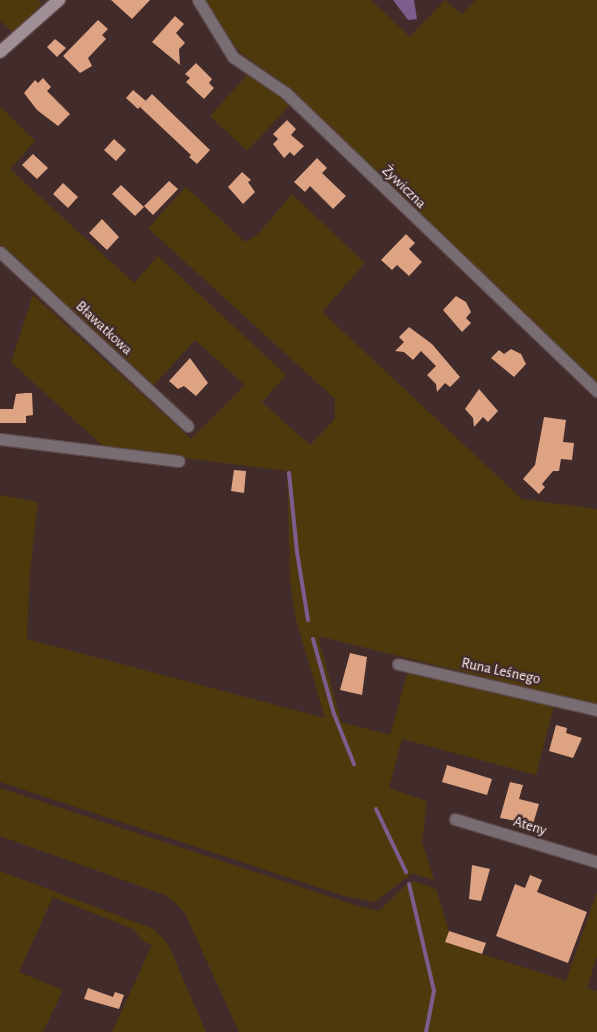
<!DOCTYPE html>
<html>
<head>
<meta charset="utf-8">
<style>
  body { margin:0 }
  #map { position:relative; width:597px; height:1032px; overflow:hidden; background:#422b2b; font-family:"Alegreya Sans",sans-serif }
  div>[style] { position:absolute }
  .green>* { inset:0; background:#4e390d }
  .water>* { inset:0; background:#7d5d8d }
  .stream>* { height:4px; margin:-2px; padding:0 2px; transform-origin:2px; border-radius:2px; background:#7d5d8d }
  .building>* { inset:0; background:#dda383 }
  .roads { filter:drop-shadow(1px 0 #5c4747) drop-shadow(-1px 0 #5c4747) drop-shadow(0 1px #5c4747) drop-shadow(0 -1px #5c4747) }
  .street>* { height:11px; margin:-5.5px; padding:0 5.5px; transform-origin:5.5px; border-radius:5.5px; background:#786d73 }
  .secondary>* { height:12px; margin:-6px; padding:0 6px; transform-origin:6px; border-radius:6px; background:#a08e97 }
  span { translate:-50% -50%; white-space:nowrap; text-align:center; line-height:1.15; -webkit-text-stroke:5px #422b2b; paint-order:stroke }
  .street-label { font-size:15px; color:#fdf0f0 }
</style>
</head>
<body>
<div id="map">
  <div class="green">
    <i style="clip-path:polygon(0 0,38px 0,42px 4px,13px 33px,0 20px)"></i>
    <i style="clip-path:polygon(205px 0,371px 0,410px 37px,445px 0,462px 14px,476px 0,597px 0,597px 386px,281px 82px,241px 53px,226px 36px)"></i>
    <i style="clip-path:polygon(247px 75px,273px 89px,289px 106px,247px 151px,210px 116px)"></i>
    <i style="clip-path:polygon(0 106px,35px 141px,10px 169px,134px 283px,158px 256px,286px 375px,262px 402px,310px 445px,335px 419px,335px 399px,148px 228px,186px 187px,245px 242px,258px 234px,292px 194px,365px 263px,322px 312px,522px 499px,597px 509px,597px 705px,318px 636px,341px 722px,390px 735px,408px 671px,554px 706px,536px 775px,402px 739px,389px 788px,427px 801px,422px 842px,434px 880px,412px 873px,375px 902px,344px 896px,0 782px,0 495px,38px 502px,30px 571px,27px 639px,325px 718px,295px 616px,290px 580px,287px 471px,105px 448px,11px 362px,33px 295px,191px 439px,245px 385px,195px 340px,154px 385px,0 244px)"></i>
    <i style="clip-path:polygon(0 788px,358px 906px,379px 911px,405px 886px,414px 881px,436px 889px,449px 931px,445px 942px,566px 981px,597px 892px,597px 956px,587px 988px,597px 991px,597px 1032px,239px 1032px,185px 913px,174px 902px,165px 895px,0 836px)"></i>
    <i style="clip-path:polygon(0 871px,154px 929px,168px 944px,206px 1032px,112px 1032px,152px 945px,144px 942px,133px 929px,53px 897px,19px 972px,63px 990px,43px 1032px,0 1032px)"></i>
  </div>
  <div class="water">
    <i style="clip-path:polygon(393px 0,414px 0,417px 19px,408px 20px)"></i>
  </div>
  <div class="stream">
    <i style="left:289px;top:473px;width:79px;rotate:84.2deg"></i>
    <i style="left:297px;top:552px;width:69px;rotate:80.8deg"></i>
    <i style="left:313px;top:639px;width:78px;rotate:74.4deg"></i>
    <i style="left:334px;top:714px;width:54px;rotate:68.2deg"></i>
    <i style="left:376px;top:809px;width:70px;rotate:64.5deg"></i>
    <i style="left:409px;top:884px;width:110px;rotate:76.8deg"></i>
    <i style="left:434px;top:991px;width:42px;rotate:101deg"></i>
  </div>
  <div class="building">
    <i style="clip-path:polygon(111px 0,150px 0,132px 19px)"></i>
    <i style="clip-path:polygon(175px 16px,184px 24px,176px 33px,185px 43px,179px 49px,180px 65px,152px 42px)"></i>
    <i style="clip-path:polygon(98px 20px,108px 29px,102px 35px,106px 39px,88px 58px,92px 66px,80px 73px,63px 56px)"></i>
    <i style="clip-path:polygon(55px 39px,66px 48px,57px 57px,47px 47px)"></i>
    <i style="clip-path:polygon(196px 63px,212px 79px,209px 83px,214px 88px,204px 99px,186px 82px,190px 78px,185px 74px)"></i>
    <i style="clip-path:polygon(43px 78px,51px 87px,47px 91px,70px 114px,58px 126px,37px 110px,24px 93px,35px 80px,38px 83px)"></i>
    <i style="clip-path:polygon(133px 90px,146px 101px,138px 109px,126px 98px)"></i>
    <i style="clip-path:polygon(152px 94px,210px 150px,197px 164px,189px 157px,191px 155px,140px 107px)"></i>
    <i style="clip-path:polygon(287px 120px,296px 129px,291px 135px,304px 146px,294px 156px,290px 152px,284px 158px,273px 144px,278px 139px,273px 134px)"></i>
    <i style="clip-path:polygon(114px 139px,126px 150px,116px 161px,104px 150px)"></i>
    <i style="clip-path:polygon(33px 154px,48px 168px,37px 179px,22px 165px)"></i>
    <i style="clip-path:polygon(317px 158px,327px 168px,322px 173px,346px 196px,333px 209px,310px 186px,305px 192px,294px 182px)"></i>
    <i style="clip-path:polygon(242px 172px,251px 180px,248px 182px,255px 192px,243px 204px,228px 187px)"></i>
    <i style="clip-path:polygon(169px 181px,178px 189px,153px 215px,144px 206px)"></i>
    <i style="clip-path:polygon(63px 183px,78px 197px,68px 208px,53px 194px)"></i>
    <i style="clip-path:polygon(121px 185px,144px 207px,135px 216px,112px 194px)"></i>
    <i style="clip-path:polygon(102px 219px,119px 237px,107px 250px,89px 233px)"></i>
    <i style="clip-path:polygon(406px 234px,415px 243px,409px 249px,422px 262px,409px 276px,397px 265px,392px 270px,381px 260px)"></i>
    <i style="clip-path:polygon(456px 296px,466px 302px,471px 312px,466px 318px,471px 323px,462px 332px,443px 310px)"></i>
    <i style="clip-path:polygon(409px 327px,432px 344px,460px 377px,450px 387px,445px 383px,437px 392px,436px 384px,427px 375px,436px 366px,421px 351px,413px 360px,404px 352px,395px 351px,404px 342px,399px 337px)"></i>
    <i style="clip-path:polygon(511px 349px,521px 354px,526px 364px,514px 377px,491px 358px,499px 350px,504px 354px)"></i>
    <i style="clip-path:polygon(190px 358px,208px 383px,196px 396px,184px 386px,178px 389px,169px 381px)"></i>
    <i style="clip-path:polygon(479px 389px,498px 411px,488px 422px,483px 417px,474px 427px,473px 418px,465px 409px)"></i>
    <i style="clip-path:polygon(26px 393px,32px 393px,33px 415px,26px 416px,26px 423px,0 423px,0 409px,13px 409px,16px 394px)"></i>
    <i style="clip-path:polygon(544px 417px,566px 420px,563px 442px,574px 443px,572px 460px,561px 459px,559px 471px,553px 471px,542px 484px,545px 487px,539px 494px,523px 479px,535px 465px)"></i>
    <i style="clip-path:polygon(234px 470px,246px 471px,244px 493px,231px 491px)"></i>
    <i style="clip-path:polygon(350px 653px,367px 657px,362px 695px,340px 690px)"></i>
    <i style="clip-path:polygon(556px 725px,567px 728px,566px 733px,582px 738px,573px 758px,549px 751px)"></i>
    <i style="clip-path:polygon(447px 765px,492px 779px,487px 795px,442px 782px)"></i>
    <i style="clip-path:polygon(510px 782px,523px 785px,519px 799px,539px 804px,533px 824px,500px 818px)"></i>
    <i style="clip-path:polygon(472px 865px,490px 869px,481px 901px,469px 899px)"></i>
    <i style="clip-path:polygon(530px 875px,542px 880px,537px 892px,587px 912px,568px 963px,496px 936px,515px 884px,525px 888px)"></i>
    <i style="clip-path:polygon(449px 931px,486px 943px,482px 954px,445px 942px)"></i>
    <i style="clip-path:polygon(88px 988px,113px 997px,115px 992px,124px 995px,119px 1009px,84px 999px)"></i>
  </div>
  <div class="roads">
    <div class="street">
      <i style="left:198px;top:0;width:67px;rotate:58.4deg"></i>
      <i style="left:233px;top:57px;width:64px;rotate:34.2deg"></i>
      <i style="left:286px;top:93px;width:431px;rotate:43.8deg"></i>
      <i style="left:0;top:252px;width:256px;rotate:42.8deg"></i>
      <i style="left:0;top:439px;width:180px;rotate:7deg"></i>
      <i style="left:398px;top:664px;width:204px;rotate:13deg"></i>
      <i style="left:455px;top:819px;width:148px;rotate:16.8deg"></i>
    </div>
    <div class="secondary">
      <i style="left:0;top:52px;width:79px;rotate:-41.4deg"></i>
    </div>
  </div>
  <div class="street-label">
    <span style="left:404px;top:187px;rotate:44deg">Żywiczna</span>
    <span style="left:104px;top:328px;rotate:43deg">Bławatkowa</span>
    <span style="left:501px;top:671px;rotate:12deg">Runa Leśnego</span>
    <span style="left:530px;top:826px;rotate:17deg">Ateny</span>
  </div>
</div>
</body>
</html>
